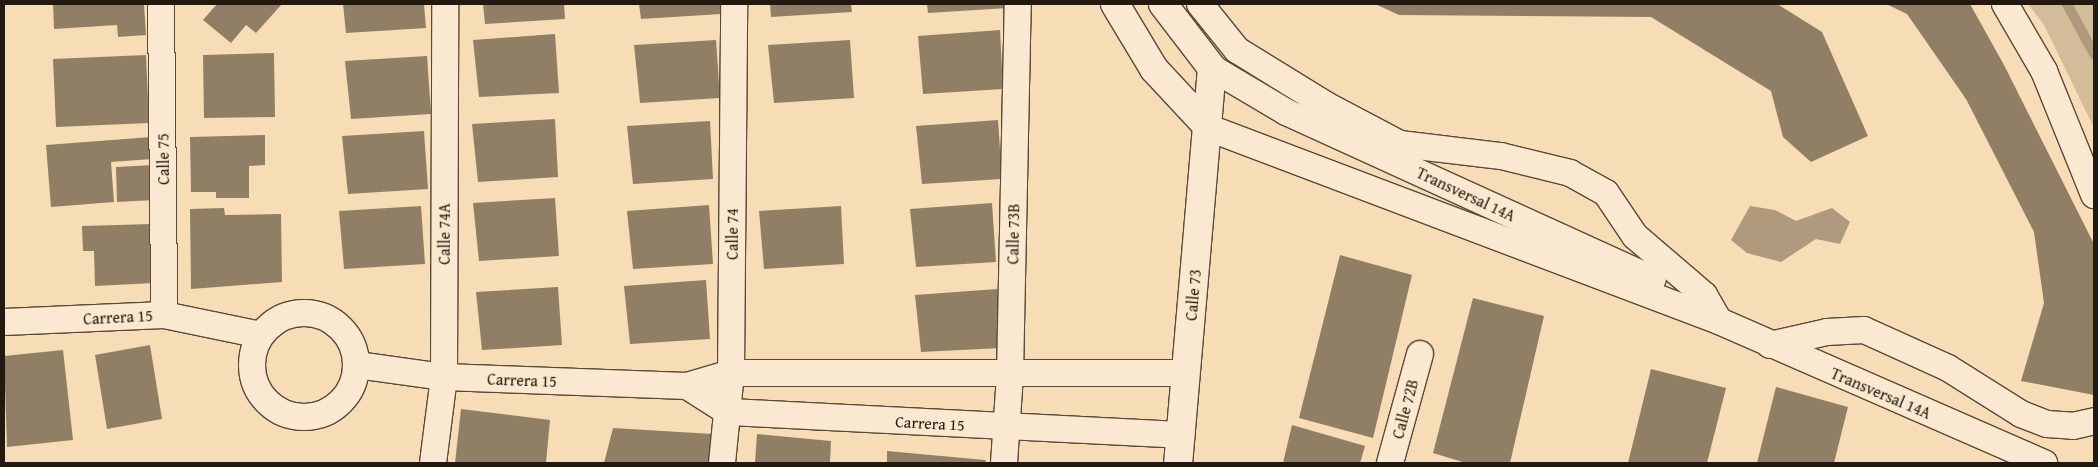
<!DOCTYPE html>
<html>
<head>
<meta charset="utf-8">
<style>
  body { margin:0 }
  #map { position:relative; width:2098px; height:467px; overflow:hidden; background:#f7ddb6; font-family:"Gentium Book Plus",serif }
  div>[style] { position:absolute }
  .green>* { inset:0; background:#d3bc99 }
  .water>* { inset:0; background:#af9a7d }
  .stream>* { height:10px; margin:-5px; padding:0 5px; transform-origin:5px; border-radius:5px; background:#af9a7d }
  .building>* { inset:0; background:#917f65 }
  .roads { filter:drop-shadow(1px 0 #584a38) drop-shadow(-1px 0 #584a38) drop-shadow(0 1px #584a38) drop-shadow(0 -1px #584a38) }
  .minor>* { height:26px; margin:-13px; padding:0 13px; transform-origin:13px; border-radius:13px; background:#fae9d0 }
  .minor>.ring { margin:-13px; padding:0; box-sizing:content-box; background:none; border:26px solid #fae9d0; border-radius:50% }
  .tertiary>* { height:28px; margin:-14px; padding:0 14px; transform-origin:14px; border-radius:14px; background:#fae9d0 }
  span { translate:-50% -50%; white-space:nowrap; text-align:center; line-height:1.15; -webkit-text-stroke:4px #fae9d0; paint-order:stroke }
  .street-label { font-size:16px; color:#23190e }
  .frame { position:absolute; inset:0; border:5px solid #23190e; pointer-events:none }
</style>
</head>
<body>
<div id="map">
  <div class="green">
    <i style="clip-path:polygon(2028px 4px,2094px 4px,2094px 128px,2044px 25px)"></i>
  </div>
  <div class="water">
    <i style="clip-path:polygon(1750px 206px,1775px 210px,1796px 221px,1832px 208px,1850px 222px,1840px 244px,1816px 239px,1781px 262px,1747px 253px,1731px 240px)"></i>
  </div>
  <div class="stream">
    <i style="left:2067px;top:4px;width:57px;rotate:61.6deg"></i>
  </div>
  <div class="building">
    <i style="clip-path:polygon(53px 4px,144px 4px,146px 35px,118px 37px,117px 25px,54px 29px)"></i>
    <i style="clip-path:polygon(217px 4px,282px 4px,256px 33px,246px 25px,231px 43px,203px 20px)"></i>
    <i style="clip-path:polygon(343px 4px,424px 4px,426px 28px,346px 33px)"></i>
    <i style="clip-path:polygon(483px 4px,564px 4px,565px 19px,485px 24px)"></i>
    <i style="clip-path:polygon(639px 4px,720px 4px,721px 14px,641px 19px)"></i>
    <i style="clip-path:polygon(770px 4px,851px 4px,852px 12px,771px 17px)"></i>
    <i style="clip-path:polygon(927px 4px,1008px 4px,1008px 8px,928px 13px)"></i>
    <i style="clip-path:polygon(1375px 4px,1777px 4px,1822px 32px,1868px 136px,1811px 162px,1783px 137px,1771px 91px,1651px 17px,1399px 15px)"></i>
    <i style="clip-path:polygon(1886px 4px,1970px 4px,2004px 65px,2094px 244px,2094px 395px,2021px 381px,2044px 303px,2034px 232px,1966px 99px,1907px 14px)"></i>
    <i style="clip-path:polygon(1000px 30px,1003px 89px,923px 94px,918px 36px)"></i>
    <i style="clip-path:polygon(555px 34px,559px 93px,479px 97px,473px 40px)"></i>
    <i style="clip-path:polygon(716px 40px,720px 98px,640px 103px,634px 45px)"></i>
    <i style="clip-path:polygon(850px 40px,854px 98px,774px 103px,768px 45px)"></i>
    <i style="clip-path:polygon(274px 53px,275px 117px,204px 118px,203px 55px)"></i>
    <i style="clip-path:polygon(146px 55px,149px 123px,56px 127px,53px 59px)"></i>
    <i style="clip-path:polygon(427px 56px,431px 114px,351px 119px,345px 61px)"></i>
    <i style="clip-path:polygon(555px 119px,558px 177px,478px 182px,472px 124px)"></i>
    <i style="clip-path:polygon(998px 120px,1002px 179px,922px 184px,916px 126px)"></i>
    <i style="clip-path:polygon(710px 121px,713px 179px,633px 184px,627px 126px)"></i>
    <i style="clip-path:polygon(424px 131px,428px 189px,348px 194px,342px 136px)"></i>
    <i style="clip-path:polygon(265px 135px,265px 165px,249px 166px,249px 198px,216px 198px,216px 192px,191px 192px,190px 137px)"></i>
    <i style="clip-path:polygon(151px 137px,152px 159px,111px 162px,114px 202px,51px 207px,46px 145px)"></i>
    <i style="clip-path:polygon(153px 165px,155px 200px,117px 202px,116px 167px)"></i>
    <i style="clip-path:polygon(555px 198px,559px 256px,479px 261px,473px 203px)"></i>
    <i style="clip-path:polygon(992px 203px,996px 262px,916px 267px,910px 209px)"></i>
    <i style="clip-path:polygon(709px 205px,713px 264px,633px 269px,627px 211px)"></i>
    <i style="clip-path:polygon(421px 206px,425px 264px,344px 269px,339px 211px)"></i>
    <i style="clip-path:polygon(841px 206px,844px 264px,764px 269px,759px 211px)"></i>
    <i style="clip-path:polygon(224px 208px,225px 215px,281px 214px,282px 282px,191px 289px,190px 209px)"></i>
    <i style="clip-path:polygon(152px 224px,154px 283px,95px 286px,94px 251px,83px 251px,82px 226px)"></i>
    <i style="clip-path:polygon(1340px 255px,1412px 275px,1373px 438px,1299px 418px)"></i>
    <i style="clip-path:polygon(706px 280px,710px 339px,630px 344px,624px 286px)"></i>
    <i style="clip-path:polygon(558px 287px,562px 345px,482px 350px,476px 292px)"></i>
    <i style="clip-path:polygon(997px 289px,1001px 348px,921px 352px,915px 295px)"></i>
    <i style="clip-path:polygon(1473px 298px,1544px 316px,1510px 463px,1466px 463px,1433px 453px)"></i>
    <i style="clip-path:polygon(150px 345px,162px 419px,107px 429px,95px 355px)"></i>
    <i style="clip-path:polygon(63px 350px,73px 440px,7px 447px,4px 356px)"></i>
    <i style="clip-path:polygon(1651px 369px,1726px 388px,1707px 463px,1628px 463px)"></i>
    <i style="clip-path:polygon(1776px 387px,1848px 407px,1834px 463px,1757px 463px)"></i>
    <i style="clip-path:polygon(461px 409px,550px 420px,546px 463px,455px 463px)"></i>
    <i style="clip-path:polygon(1292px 425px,1365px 446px,1360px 463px,1283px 463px)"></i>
    <i style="clip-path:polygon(613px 428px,713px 434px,709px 463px,604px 463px)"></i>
    <i style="clip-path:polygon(757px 434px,831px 441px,830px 463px,755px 463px)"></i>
    <i style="clip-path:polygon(887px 451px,985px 460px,987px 463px,887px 463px)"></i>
  </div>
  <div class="roads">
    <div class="minor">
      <i style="left:161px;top:4px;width:311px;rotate:89.4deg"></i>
      <i style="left:1200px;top:4px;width:59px;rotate:51.2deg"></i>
      <i style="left:1237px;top:50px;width:105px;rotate:31.7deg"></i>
      <i style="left:1326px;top:105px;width:84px;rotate:27.8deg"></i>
      <i style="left:1400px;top:144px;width:102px;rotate:6.8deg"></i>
      <i style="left:1501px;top:156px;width:71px;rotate:13.8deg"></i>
      <i style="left:1570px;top:173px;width:41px;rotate:29.1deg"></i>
      <i style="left:1606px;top:193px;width:52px;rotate:56deg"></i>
      <i style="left:1635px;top:236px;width:91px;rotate:40.5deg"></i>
      <i style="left:1704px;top:295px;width:30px;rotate:60deg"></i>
      <i style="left:2005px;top:4px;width:78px;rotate:59.8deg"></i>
      <i style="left:2044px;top:71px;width:134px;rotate:68deg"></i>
      <i style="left:1212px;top:68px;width:86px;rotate:30.7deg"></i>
      <i style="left:1286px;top:112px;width:403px;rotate:24.5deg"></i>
      <i style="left:1209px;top:128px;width:545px;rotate:20.73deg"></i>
      <i style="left:1719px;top:321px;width:355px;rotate:23.6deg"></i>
      <i class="ring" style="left:252px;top:313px;width:78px;height:78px"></i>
      <i style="left:4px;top:322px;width:160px;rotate:-2.5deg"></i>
      <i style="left:164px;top:315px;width:99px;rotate:11.7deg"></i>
      <i style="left:1770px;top:345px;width:58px;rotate:-12.8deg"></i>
      <i style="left:1827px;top:332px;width:37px;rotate:-3deg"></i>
      <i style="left:1864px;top:330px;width:92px;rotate:24.3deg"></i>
      <i style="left:1948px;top:368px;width:86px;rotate:32.2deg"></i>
      <i style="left:2021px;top:414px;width:28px;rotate:21deg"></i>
      <i style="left:2047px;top:424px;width:26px;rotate:4deg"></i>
      <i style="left:2073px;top:426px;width:22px;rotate:-13deg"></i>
      <i style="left:357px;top:365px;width:88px;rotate:7.9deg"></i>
      <i style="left:444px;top:377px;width:243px;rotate:2.1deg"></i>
      <i style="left:687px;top:386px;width:46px;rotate:-16.5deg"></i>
      <i style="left:731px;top:373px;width:455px"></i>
      <i style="left:687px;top:386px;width:49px;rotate:32.4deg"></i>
      <i style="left:728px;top:412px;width:454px;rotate:2.9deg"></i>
      <i style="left:433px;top:463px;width:87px;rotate:-82.7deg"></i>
      <i style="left:444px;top:377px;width:373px;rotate:-89.8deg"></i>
      <i style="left:722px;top:463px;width:90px;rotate:-84.3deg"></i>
      <i style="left:731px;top:373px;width:369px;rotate:-89.5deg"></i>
      <i style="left:1004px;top:463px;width:89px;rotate:-86.1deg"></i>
      <i style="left:1010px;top:374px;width:370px;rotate:-88.8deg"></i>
      <i style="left:1390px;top:463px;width:113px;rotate:-74.6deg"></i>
    </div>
    <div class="tertiary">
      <i style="left:1115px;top:4px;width:76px;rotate:59deg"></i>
      <i style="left:1154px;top:69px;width:81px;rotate:47deg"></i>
      <i style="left:1163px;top:4px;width:81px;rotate:52.6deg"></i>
      <i style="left:1212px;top:68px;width:396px;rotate:94.9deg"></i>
    </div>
  </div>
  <div class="street-label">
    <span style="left:163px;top:159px;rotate:-91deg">Calle 75</span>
    <span style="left:1466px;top:194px;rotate:25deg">Transversal 14A</span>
    <span style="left:444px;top:234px;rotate:-90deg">Calle 74A</span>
    <span style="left:732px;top:234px;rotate:-90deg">Calle 74</span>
    <span style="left:1013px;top:234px;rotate:-89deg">Calle 73B</span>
    <span style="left:1193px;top:295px;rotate:-85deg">Calle 73</span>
    <span style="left:118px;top:317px;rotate:-3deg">Carrera 15</span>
    <span style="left:522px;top:380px;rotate:2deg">Carrera 15</span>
    <span style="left:1881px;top:393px;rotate:23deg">Transversal 14A</span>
    <span style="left:1405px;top:409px;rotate:-75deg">Calle 72B</span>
    <span style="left:930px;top:423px;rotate:3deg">Carrera 15</span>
  </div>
  <div class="frame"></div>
</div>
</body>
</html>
